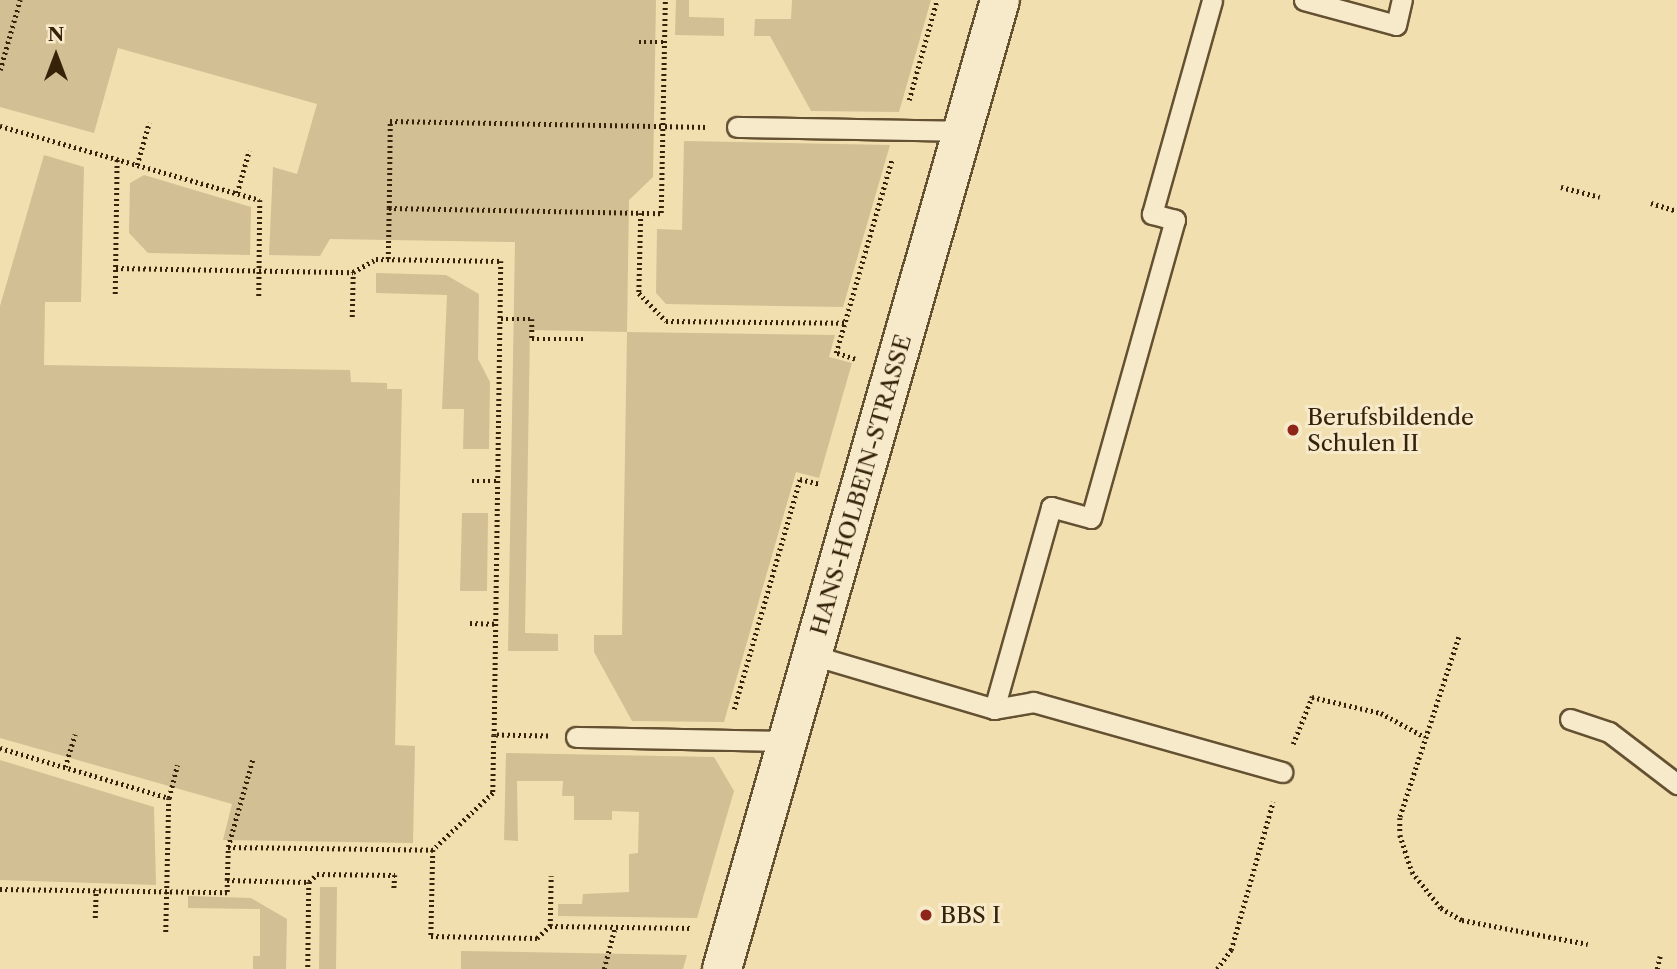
<!DOCTYPE html>
<html>
<head>
<meta charset="utf-8">
<style>
  body { margin:0 }
  #map { position:relative; width:1677px; height:969px; overflow:hidden; background:#f2dfaf; font-family:"Libre Caslon Text",serif }
  div>[style] { position:absolute }
  .green>* { inset:0; background:#d2bf93 }
  .path>* { height:4.5px; margin-top:-2.25px; transform-origin:0; background:repeating-linear-gradient(90deg,#352209 0 2px,transparent 0 5.5px) }
  .roads { filter:drop-shadow(2px 0 #645132) drop-shadow(-2px 0 #645132) drop-shadow(0 2px #645132) drop-shadow(0 -2px #645132) }
  .lane>* { height:19px; margin:-9.5px; padding:0 9.5px; transform-origin:9.5px; border-radius:9.5px; background:#f7eacb }
  .street>* { height:38px; margin:-19px; padding:0 19px; transform-origin:19px; border-radius:19px; background:#f7eacb }
  .dots>* { width:19px; height:19px; translate:-50% -50%; box-sizing:border-box; border:4px solid #f7eacb; border-radius:50% }
  span { translate:-50% -50%; white-space:nowrap; text-align:center; line-height:1.15; -webkit-text-stroke:6px #f7eacb; paint-order:stroke }
  .poi-label { font-size:23px; color:#352209 }
  .left { translate:0 -50%; text-align:left }
  .street-label { font-size:23px; color:#352209 }
  .north { position:absolute; left:21px; top:21px; width:70px; height:70px; -webkit-text-stroke:5px #f7eacb; paint-order:stroke; rotate:0deg; font-size:19px; font-weight:700; line-height:28px; text-align:center; color:#352209 }
  .north::after { content:''; display:block; margin:auto; width:24px; height:32px; background:#352209; clip-path:polygon(50% 0,100% 100%,50% 72%,0 100%) }
</style>
</head>
<body>
<div id="map">
  <div class="green">
    <i style="clip-path:polygon(0 0,656px 0,653px 177px,629px 200px,627px 332px,835px 335px,829px 357px,852px 363px,819px 478px,796px 472px,724px 722px,632px 721px,594px 652px,594px 635px,622px 635px,627px 332px,530px 330px,525px 633px,558px 634px,558px 651px,508px 651px,515px 242px,330px 239px,320px 256px,269px 255px,273px 167px,297px 174px,317px 104px,118px 48px,94px 133px,0 107px)"></i>
    <i style="clip-path:polygon(676px 0,689px 0,689px 17px,724px 18px,724px 36px,675px 35px)"></i>
    <i style="clip-path:polygon(792px 0,931px 0,899px 112px,811px 111px,770px 36px,754px 36px,755px 19px,791px 19px)"></i>
    <i style="clip-path:polygon(684px 141px,890px 145px,843px 307px,666px 304px,656px 293px,657px 229px,682px 230px)"></i>
    <i style="clip-path:polygon(44px 155px,84px 167px,81px 302px,45px 302px,44px 365px,350px 370px,351px 382px,387px 383px,387px 389px,402px 389px,395px 745px,415px 746px,413px 843px,223px 840px,232px 804px,0 738px,0 306px)"></i>
    <i style="clip-path:polygon(144px 175px,251px 207px,250px 255px,148px 253px,129px 233px,130px 183px)"></i>
    <i style="clip-path:polygon(376px 273px,446px 275px,479px 294px,478px 359px,490px 382px,489px 449px,463px 449px,464px 409px,442px 409px,447px 295px,376px 293px)"></i>
    <i style="clip-path:polygon(462px 513px,488px 513px,487px 591px,460px 591px)"></i>
    <i style="clip-path:polygon(506px 753px,714px 757px,734px 791px,697px 918px,558px 916px,558px 904px,582px 904px,583px 894px,629px 892px,629px 854px,638px 853px,639px 812px,612px 811px,612px 820px,574px 820px,574px 796px,562px 796px,563px 781px,517px 781px,518px 841px,504px 840px)"></i>
    <i style="clip-path:polygon(0 760px,154px 807px,156px 885px,0 880px)"></i>
    <i style="clip-path:polygon(320px 887px,337px 887px,336px 969px,319px 969px)"></i>
    <i style="clip-path:polygon(188px 896px,251px 898px,287px 919px,286px 969px,253px 969px,253px 956px,260px 956px,260px 909px,188px 908px)"></i>
    <i style="clip-path:polygon(461px 951px,687px 955px,683px 969px,461px 969px)"></i>
  </div>
  <div class="path">
    <i style="left:639px;top:42px;width:25px"></i>
    <i style="left:0;top:70px;width:73px;rotate:-74.1deg"></i>
    <i style="left:909px;top:100px;width:104px;rotate:-74.4deg"></i>
    <i style="left:0;top:126px;width:270px;rotate:15.9deg"></i>
    <i style="left:260px;top:200px;width:96px;rotate:90.6deg"></i>
    <i style="left:137px;top:165px;width:44px;rotate:-74.1deg"></i>
    <i style="left:1561px;top:187px;width:40px;rotate:14.4deg"></i>
    <i style="left:237px;top:193px;width:44px;rotate:-74.1deg"></i>
    <i style="left:1651px;top:203px;width:27px;rotate:17deg"></i>
    <i style="left:389px;top:208px;width:87px;rotate:-89.3deg"></i>
    <i style="left:390px;top:121px;width:318px;rotate:1.1deg"></i>
    <i style="left:641px;top:213px;width:80px;rotate:91.4deg"></i>
    <i style="left:639px;top:293px;width:39px;rotate:46deg"></i>
    <i style="left:666px;top:321px;width:179px;rotate:0.6deg"></i>
    <i style="left:388px;top:259px;width:51px;rotate:-88.9deg"></i>
    <i style="left:389px;top:208px;width:272px;rotate:1.1deg"></i>
    <i style="left:661px;top:213px;width:213px;rotate:-88.9deg"></i>
    <i style="left:116px;top:268px;width:237px;rotate:1deg"></i>
    <i style="left:353px;top:272px;width:26px;rotate:-29deg"></i>
    <i style="left:376px;top:259px;width:125px;rotate:0.9deg"></i>
    <i style="left:501px;top:261px;width:474px;rotate:90.8deg"></i>
    <i style="left:115px;top:294px;width:135px;rotate:-89.2deg"></i>
    <i style="left:352px;top:317px;width:45px;rotate:-88.7deg"></i>
    <i style="left:501px;top:319px;width:31px"></i>
    <i style="left:532px;top:319px;width:20px;rotate:90deg"></i>
    <i style="left:532px;top:339px;width:51px"></i>
    <i style="left:855px;top:359px;width:20px;rotate:-162deg"></i>
    <i style="left:836px;top:353px;width:202px;rotate:-73.9deg"></i>
    <i style="left:472px;top:481px;width:26px"></i>
    <i style="left:470px;top:623px;width:25px;rotate:2deg"></i>
    <i style="left:1459px;top:637px;width:190px;rotate:108.1deg"></i>
    <i style="left:1400px;top:818px;width:17px;rotate:90deg"></i>
    <i style="left:1400px;top:835px;width:39px;rotate:72deg"></i>
    <i style="left:1412px;top:872px;width:46px;rotate:51.1deg"></i>
    <i style="left:1441px;top:908px;width:24px;rotate:30deg"></i>
    <i style="left:1462px;top:920px;width:128px;rotate:10.8deg"></i>
    <i style="left:734px;top:709px;width:239px;rotate:-74deg"></i>
    <i style="left:800px;top:479px;width:21px;rotate:14deg"></i>
    <i style="left:548px;top:736px;width:54px;rotate:-178.9deg"></i>
    <i style="left:494px;top:735px;width:58px;rotate:91deg"></i>
    <i style="left:493px;top:793px;width:83px;rotate:136.5deg"></i>
    <i style="left:433px;top:850px;width:86px;rotate:91.3deg"></i>
    <i style="left:431px;top:936px;width:106px;rotate:1.1deg"></i>
    <i style="left:537px;top:938px;width:18px;rotate:-43deg"></i>
    <i style="left:550px;top:926px;width:143px;rotate:0.8deg"></i>
    <i style="left:1293px;top:744px;width:51px;rotate:-68deg"></i>
    <i style="left:1312px;top:697px;width:71px;rotate:13.1deg"></i>
    <i style="left:1381px;top:713px;width:50px;rotate:28.6deg"></i>
    <i style="left:0;top:748px;width:176px;rotate:16.5deg"></i>
    <i style="left:169px;top:798px;width:135px;rotate:91.3deg"></i>
    <i style="left:65px;top:767px;width:34px;rotate:-73deg"></i>
    <i style="left:169px;top:798px;width:34px;rotate:-76deg"></i>
    <i style="left:228px;top:847px;width:92px;rotate:-74.3deg"></i>
    <i style="left:227px;top:880px;width:33px;rotate:-88deg"></i>
    <i style="left:228px;top:847px;width:205px;rotate:0.8deg"></i>
    <i style="left:309px;top:882px;width:11px;rotate:-45deg"></i>
    <i style="left:317px;top:874px;width:78px;rotate:0.7deg"></i>
    <i style="left:395px;top:875px;width:13px;rotate:94deg"></i>
    <i style="left:0;top:889px;width:227px;rotate:0.8deg"></i>
    <i style="left:227px;top:892px;width:12px;rotate:-90deg"></i>
    <i style="left:227px;top:880px;width:82px;rotate:1.4deg"></i>
    <i style="left:309px;top:882px;width:87px;rotate:90.7deg"></i>
    <i style="left:95px;top:918px;width:28px;rotate:-88deg"></i>
    <i style="left:550px;top:926px;width:50px;rotate:-88.9deg"></i>
    <i style="left:604px;top:969px;width:43px;rotate:-75.3deg"></i>
    <i style="left:1217px;top:969px;width:24px;rotate:-54deg"></i>
    <i style="left:1231px;top:950px;width:154px;rotate:-74.2deg"></i>
    <i style="left:1657px;top:969px;width:13px;rotate:-77deg"></i>
  </div>
  <div class="roads">
    <div class="lane">
      <i style="left:1304px;top:0;width:95px;rotate:15.2deg"></i>
      <i style="left:1396px;top:25px;width:26px;rotate:-77deg"></i>
      <i style="left:737px;top:127px;width:225px;rotate:1deg"></i>
      <i style="left:812px;top:655px;width:190px;rotate:16.5deg"></i>
      <i style="left:994px;top:709px;width:40px;rotate:-10deg"></i>
      <i style="left:1033px;top:702px;width:259px;rotate:15.7deg"></i>
      <i style="left:994px;top:709px;width:210px;rotate:-74.2deg"></i>
      <i style="left:1051px;top:507px;width:41px;rotate:15.4deg"></i>
      <i style="left:1091px;top:518px;width:310px;rotate:-74.3deg"></i>
      <i style="left:1175px;top:220px;width:24px;rotate:-165deg"></i>
      <i style="left:1152px;top:214px;width:222px;rotate:-74.3deg"></i>
      <i style="left:1570px;top:719px;width:41px;rotate:18.4deg"></i>
      <i style="left:1609px;top:732px;width:86px;rotate:37.4deg"></i>
      <i style="left:576px;top:737px;width:212px;rotate:1.1deg"></i>
    </div>
    <div class="street">
      <i style="left:722px;top:969px;width:1008px;rotate:-73.99deg"></i>
    </div>
  </div>
  <div class="dots">
    <i style="left:1293px;top:430px;background:#8f2418"></i>
    <i style="left:926px;top:915px;background:#8f2418"></i>
  </div>
  <div class="poi-label">
    <span class="left" style="left:1307px;top:430px">Berufsbildende<br>Schulen II</span>
    <span class="left" style="left:940px;top:915px">BBS I</span>
  </div>
  <div class="street-label">
    <span style="left:861px;top:485px;rotate:-74deg">HANS-HOLBEIN-STRASSE</span>
  </div>
  <div class="north">N</div>
</div>
</body>
</html>
